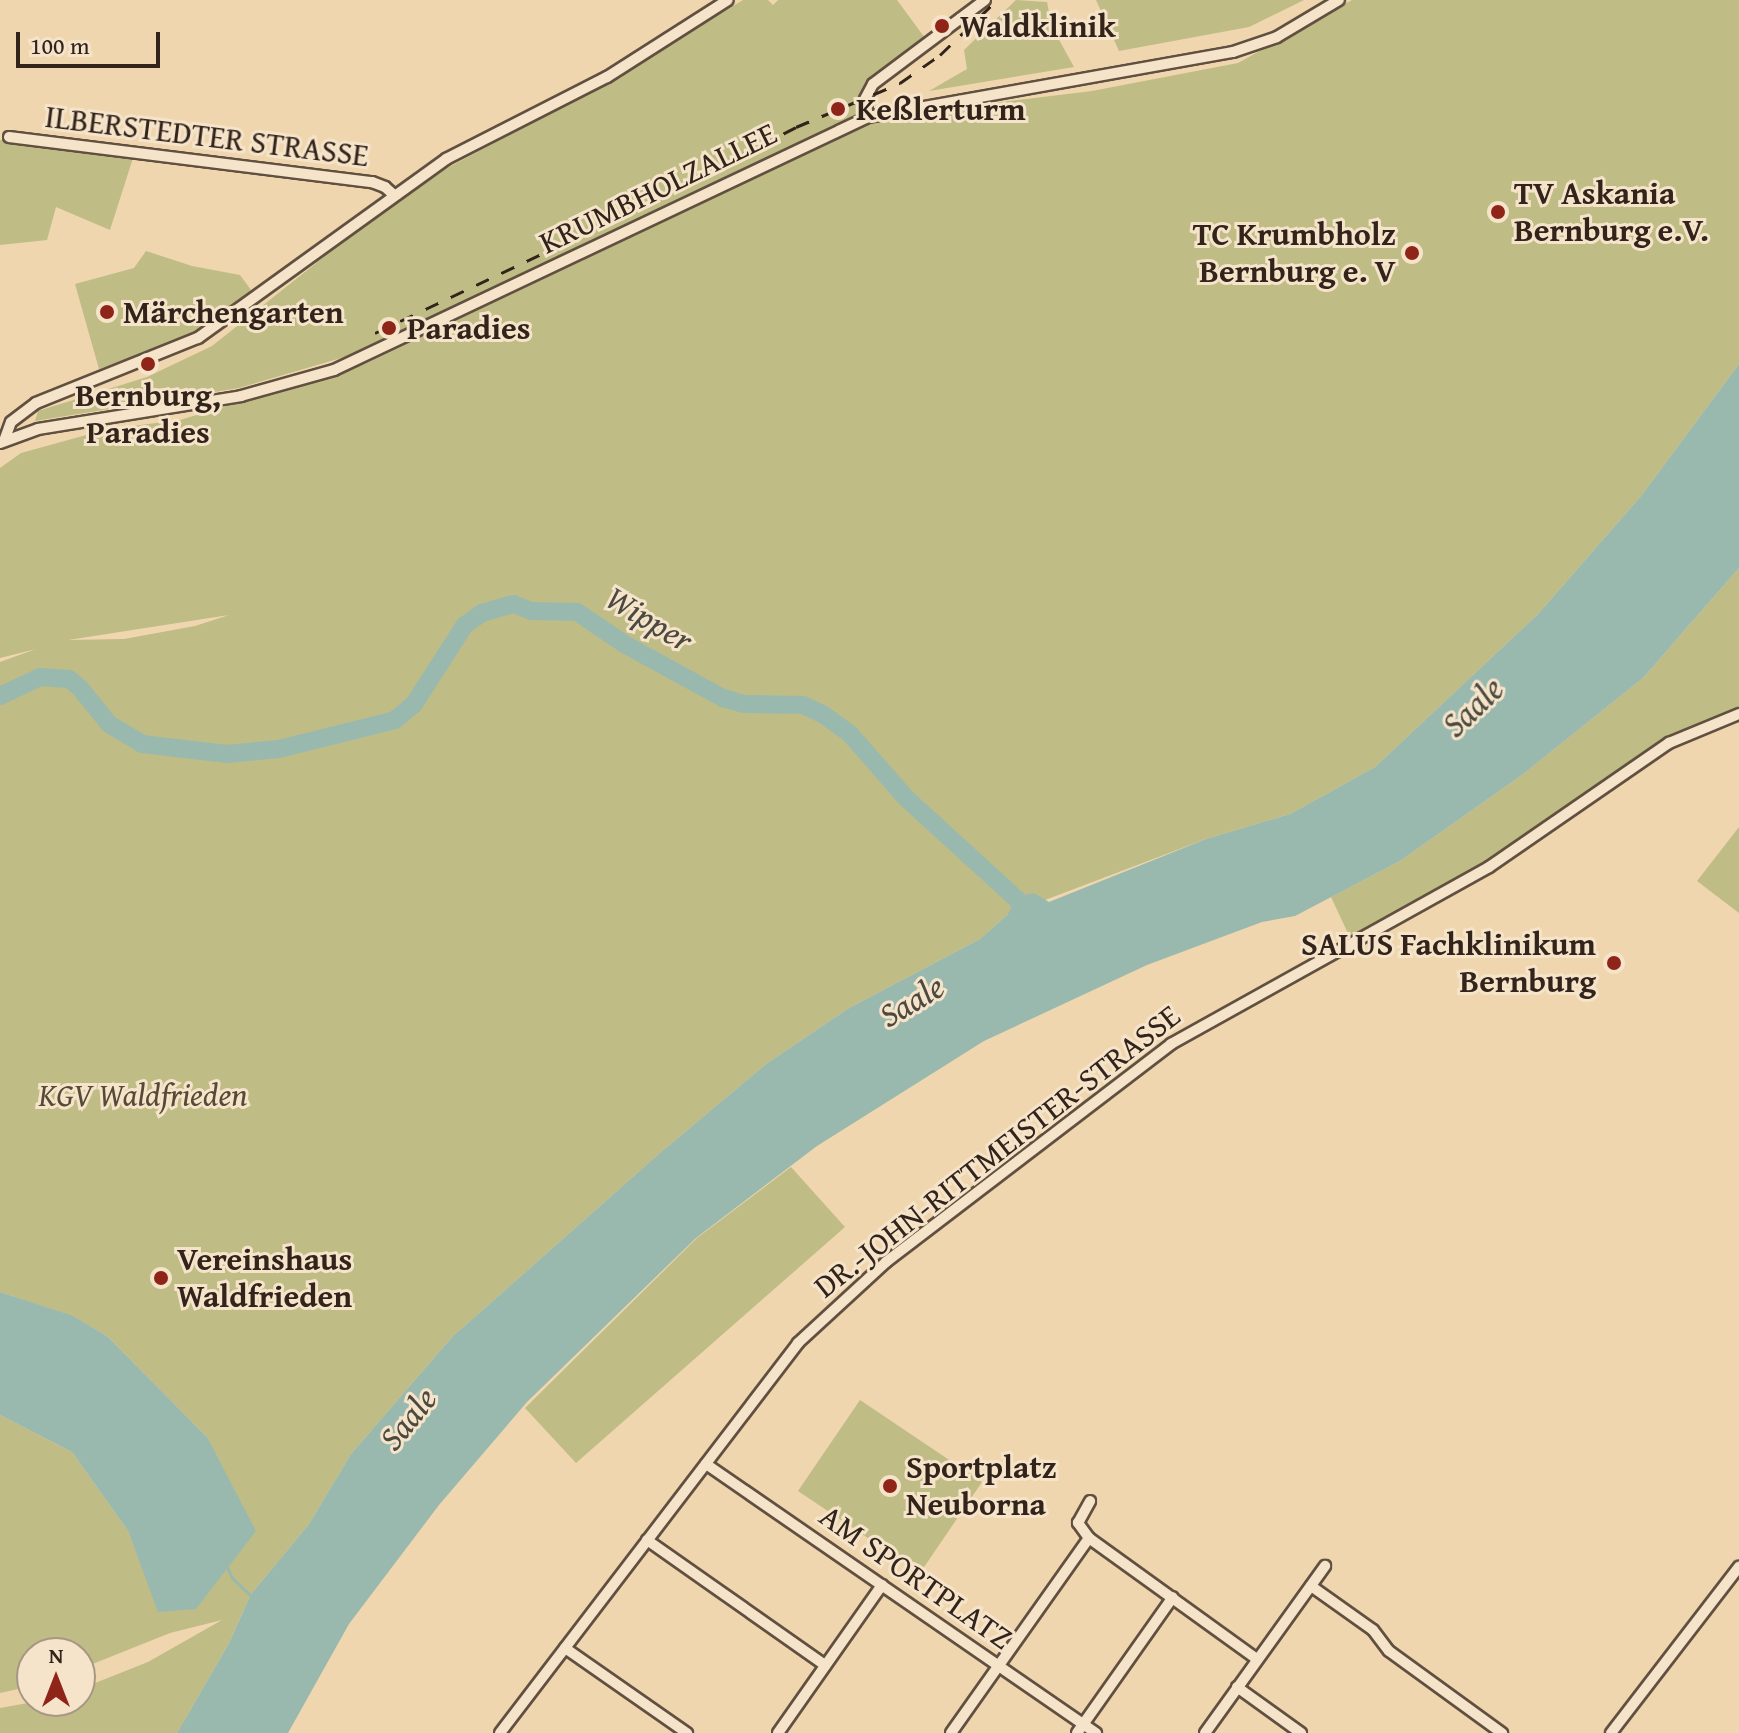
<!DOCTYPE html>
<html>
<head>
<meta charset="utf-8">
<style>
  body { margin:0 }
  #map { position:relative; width:1739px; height:1733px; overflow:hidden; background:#efd6ae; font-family:"Gentium Book Plus",serif }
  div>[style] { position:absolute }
  .green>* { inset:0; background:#bfbc86 }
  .water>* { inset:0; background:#9ab9ae }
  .stream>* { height:3px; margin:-1.5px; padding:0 1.5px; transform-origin:1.5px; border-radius:1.5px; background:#9ab9ae }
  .river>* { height:18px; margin:-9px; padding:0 9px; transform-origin:9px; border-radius:9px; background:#9ab9ae }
  .roads { filter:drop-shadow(2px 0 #615040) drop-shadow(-2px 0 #615040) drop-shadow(0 2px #615040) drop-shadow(0 -2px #615040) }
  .minor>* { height:10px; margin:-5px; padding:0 5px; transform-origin:5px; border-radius:5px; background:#f5e4ca }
  .rail>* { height:3px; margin-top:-1.5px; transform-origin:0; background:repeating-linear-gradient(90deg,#32241b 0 14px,transparent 0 28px) }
  .dots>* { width:22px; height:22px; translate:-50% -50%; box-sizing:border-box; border:4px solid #f5e4ca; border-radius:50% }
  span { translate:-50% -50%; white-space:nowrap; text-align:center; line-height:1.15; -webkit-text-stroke:6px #f5e4ca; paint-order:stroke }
  .poi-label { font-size:32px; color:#32241b; font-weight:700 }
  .left { translate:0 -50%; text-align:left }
  .right { translate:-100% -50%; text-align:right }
  .street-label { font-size:32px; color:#32241b }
  .park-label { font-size:32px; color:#554a36; font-style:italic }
  .water-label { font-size:34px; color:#4c4940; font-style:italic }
  .north { position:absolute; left:16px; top:1637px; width:80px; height:80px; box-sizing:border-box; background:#f5e4ca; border:2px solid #a79784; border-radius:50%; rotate:0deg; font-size:22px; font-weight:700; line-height:32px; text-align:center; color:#32241b }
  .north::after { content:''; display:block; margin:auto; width:28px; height:36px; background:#8f2418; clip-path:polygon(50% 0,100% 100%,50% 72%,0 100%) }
  .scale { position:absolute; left:16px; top:32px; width:144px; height:36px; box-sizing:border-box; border:4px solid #32241b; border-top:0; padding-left:10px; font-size:24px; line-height:28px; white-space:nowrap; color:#32241b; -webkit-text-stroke:6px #f5e4ca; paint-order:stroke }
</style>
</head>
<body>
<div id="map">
  <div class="green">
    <i style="clip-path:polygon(743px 0,768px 0,773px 5px,778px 0,897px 0,925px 38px,863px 88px,861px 109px,848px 122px,372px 349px,239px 388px,35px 421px,38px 411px,147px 377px,212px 346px,389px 205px,449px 167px,606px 84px)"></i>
    <i style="clip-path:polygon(1016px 0,1047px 2px,1052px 27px,1074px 67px,929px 91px,967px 69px,964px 50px)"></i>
    <i style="clip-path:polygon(1096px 0,1304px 0,1249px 27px,1119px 51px)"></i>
    <i style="clip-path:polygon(evenodd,1352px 0,1739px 0,1739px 364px,1641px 496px,1538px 614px,1375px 767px,1290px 814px,1206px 839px,1008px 914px,980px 939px,849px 1008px,766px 1064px,661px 1152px,452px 1337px,351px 1454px,309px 1524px,251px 1594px,229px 1643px,177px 1733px,0 1733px,0 1708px,39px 1701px,80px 1701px,80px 1689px,148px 1662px,222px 1620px,170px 1633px,80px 1669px,80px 1653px,32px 1653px,32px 1686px,0 1693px,0 1415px,72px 1452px,128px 1531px,159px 1612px,207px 1437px,107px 1336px,70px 1315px,0 1292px,0 662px,36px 649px,0 658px,0 468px,21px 453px,108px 429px,180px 420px,365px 364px,886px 116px,1092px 91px,1238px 63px,1352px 0,229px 615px,195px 626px,124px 639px,68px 640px,229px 615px)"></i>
    <i style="clip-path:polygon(0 140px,133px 158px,110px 230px,56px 207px,47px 240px,0 245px)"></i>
    <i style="clip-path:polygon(146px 251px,192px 266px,240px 275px,251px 290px,190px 338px,99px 369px,75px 284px,134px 268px)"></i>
    <i style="clip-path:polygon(1739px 568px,1739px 708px,1641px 755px,1431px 898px,1352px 942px,1331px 897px,1400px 861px,1522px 775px,1643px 678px)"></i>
    <i style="clip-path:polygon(1739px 827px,1739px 913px,1697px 881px)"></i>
    <i style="clip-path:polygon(791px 1167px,845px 1227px,576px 1463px,525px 1408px,697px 1238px)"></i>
    <i style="clip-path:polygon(860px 1400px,982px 1482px,920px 1573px,798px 1491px)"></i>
  </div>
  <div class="water">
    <i style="clip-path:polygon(1739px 364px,1739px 568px,1643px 678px,1522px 775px,1400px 861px,1295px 916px,1262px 922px,1147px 965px,984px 1041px,817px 1146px,696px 1238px,527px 1402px,439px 1505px,349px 1624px,288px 1733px,177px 1733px,229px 1643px,251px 1594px,309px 1524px,351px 1454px,452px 1337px,661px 1152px,766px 1064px,849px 1008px,980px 939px,1008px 914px,1016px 897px,1034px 893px,1049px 902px,1206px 839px,1290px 814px,1375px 767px,1538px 614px,1641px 496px)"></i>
    <i style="clip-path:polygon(0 1292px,71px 1315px,107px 1336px,207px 1437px,256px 1531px,196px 1609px,158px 1612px,128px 1531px,72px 1452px,0 1415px)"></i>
  </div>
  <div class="stream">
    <i style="left:226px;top:1565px;width:14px;rotate:65deg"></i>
    <i style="left:232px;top:1578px;width:26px;rotate:43deg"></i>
  </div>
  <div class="river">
    <i style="left:0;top:696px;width:44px;rotate:-25.4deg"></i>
    <i style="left:40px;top:677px;width:29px;rotate:4deg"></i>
    <i style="left:69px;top:679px;width:14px;rotate:39deg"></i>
    <i style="left:80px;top:688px;width:46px;rotate:51.1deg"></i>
    <i style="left:109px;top:724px;width:39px;rotate:31deg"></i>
    <i style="left:142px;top:744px;width:86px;rotate:6.7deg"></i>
    <i style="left:227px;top:754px;width:52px;rotate:-5.5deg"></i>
    <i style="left:279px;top:749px;width:120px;rotate:-14deg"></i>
    <i style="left:395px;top:720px;width:25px;rotate:-40deg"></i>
    <i style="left:414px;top:704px;width:94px;rotate:-57.2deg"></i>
    <i style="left:465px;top:625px;width:21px;rotate:-35deg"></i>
    <i style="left:482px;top:613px;width:33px;rotate:-16deg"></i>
    <i style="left:514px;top:604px;width:18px;rotate:22deg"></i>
    <i style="left:531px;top:611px;width:46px;rotate:1.2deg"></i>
    <i style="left:577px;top:612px;width:59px;rotate:34deg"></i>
    <i style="left:626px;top:645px;width:111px;rotate:28.7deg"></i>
    <i style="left:723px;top:698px;width:22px;rotate:16deg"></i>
    <i style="left:744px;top:704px;width:59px;rotate:1deg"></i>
    <i style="left:803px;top:705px;width:23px;rotate:25deg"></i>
    <i style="left:824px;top:715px;width:32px;rotate:36deg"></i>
    <i style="left:850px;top:734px;width:85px;rotate:48.8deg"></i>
    <i style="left:906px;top:798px;width:169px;rotate:42.4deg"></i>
  </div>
  <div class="roads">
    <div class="minor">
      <i style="left:868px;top:117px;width:18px;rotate:-99deg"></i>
      <i style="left:865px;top:99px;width:17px;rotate:-62deg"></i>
      <i style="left:873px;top:84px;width:140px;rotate:-36.9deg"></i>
      <i style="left:9px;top:137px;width:366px;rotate:7.1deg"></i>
      <i style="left:372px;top:182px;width:14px;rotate:21deg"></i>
      <i style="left:385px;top:187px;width:12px;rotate:42deg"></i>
      <i style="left:4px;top:441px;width:20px;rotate:-70deg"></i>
      <i style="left:11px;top:422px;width:31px;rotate:-37deg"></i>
      <i style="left:36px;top:403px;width:175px;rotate:-21.9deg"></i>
      <i style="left:198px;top:338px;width:306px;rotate:-35.8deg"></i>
      <i style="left:446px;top:159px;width:181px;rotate:-27deg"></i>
      <i style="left:607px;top:77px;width:143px;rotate:-32.5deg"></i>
      <i style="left:0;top:443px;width:40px;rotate:-20.2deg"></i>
      <i style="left:38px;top:429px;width:206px;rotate:-9.2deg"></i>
      <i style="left:241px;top:396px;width:97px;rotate:-15.6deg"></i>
      <i style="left:334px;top:370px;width:591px;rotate:-25.35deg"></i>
      <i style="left:868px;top:117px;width:371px;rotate:-10.1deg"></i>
      <i style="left:1233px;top:52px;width:46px;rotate:-18.8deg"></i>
      <i style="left:1277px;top:37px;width:72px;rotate:-30.8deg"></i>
      <i style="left:706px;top:1464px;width:474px;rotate:34.6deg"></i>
      <i style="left:1089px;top:1538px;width:207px;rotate:35.8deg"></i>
      <i style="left:647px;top:1540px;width:218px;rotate:35.1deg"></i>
      <i style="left:1311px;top:1586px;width:76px;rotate:35.4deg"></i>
      <i style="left:1373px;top:1630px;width:26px;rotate:53deg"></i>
      <i style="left:1389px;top:1651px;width:140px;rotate:36deg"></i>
      <i style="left:565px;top:1648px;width:149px;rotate:34.9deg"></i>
      <i style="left:1237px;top:1687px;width:79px;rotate:35.7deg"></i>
      <i style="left:500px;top:1733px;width:491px;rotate:-52.6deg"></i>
      <i style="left:798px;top:1343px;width:120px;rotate:-42.6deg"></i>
      <i style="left:886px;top:1262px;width:359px;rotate:-37.4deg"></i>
      <i style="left:1171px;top:1044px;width:364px;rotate:-29.1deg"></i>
      <i style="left:1489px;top:867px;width:219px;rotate:-34.6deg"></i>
      <i style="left:1669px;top:743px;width:76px;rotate:-22.5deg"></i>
      <i style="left:778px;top:1733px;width:181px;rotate:-54.9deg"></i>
      <i style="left:951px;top:1733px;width:239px;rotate:-54.7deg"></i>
      <i style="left:1089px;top:1538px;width:19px;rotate:-126deg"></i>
      <i style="left:1078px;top:1523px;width:25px;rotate:-61deg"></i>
      <i style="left:1077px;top:1733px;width:166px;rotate:-54.8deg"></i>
      <i style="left:1205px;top:1733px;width:206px;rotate:-54.3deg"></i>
      <i style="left:1611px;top:1733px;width:210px;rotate:-52.4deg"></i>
    </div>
  </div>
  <div class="rail">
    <i style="left:375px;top:333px;width:287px;rotate:-25.4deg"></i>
    <i style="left:634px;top:210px;width:182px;rotate:-27.1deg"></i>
    <i style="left:796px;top:127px;width:113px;rotate:-22.9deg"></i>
    <i style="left:900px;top:83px;width:49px;rotate:-35deg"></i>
    <i style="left:940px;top:55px;width:79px;rotate:-44deg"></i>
  </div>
  <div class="dots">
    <i style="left:942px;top:26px;background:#8f2418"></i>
    <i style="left:838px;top:109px;background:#8f2418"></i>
    <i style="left:1498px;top:212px;background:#8f2418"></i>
    <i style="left:1412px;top:253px;background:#8f2418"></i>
    <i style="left:107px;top:312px;background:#8f2418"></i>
    <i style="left:389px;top:328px;background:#8f2418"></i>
    <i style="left:148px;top:364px;background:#8f2418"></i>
    <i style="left:1614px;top:963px;background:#8f2418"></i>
    <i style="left:161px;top:1278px;background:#8f2418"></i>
    <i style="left:890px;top:1486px;background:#8f2418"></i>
  </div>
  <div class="poi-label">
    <span class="left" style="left:960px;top:26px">Waldklinik</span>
    <span class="left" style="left:856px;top:109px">Keßlerturm</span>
    <span class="left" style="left:1514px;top:212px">TV Askania<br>Bernburg e.V.</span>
    <span class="right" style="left:1396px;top:253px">TC Krumbholz<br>Bernburg e. V</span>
    <span class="left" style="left:123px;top:312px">Märchengarten</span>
    <span class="left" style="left:407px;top:328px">Paradies</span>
    <span style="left:148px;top:414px">Bernburg,<br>Paradies</span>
    <span class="right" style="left:1596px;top:963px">SALUS Fachklinikum<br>Bernburg</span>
    <span class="left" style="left:177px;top:1278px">Vereinshaus<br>Waldfrieden</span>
    <span class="left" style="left:906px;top:1486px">Sportplatz<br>Neuborna</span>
  </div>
  <div class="street-label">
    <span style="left:207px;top:136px;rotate:7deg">ILBERSTEDTER STRASSE</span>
    <span style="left:658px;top:188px;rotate:-26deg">KRUMBHOLZALLEE</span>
    <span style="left:997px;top:1151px;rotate:-38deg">DR.-JOHN-RITTMEISTER-STRASSE</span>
    <span style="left:916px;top:1577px;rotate:35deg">AM SPORTPLATZ</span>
  </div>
  <div class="park-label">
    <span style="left:143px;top:1095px">KGV Waldfrieden</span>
  </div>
  <div class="water-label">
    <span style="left:650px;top:618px;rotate:31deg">Wipper</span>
    <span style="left:1472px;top:706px;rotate:-44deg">Saale</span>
    <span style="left:911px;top:1000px;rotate:-31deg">Saale</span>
    <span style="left:407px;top:1418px;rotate:-51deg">Saale</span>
  </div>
  <div class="north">N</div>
  <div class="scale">100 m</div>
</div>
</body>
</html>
